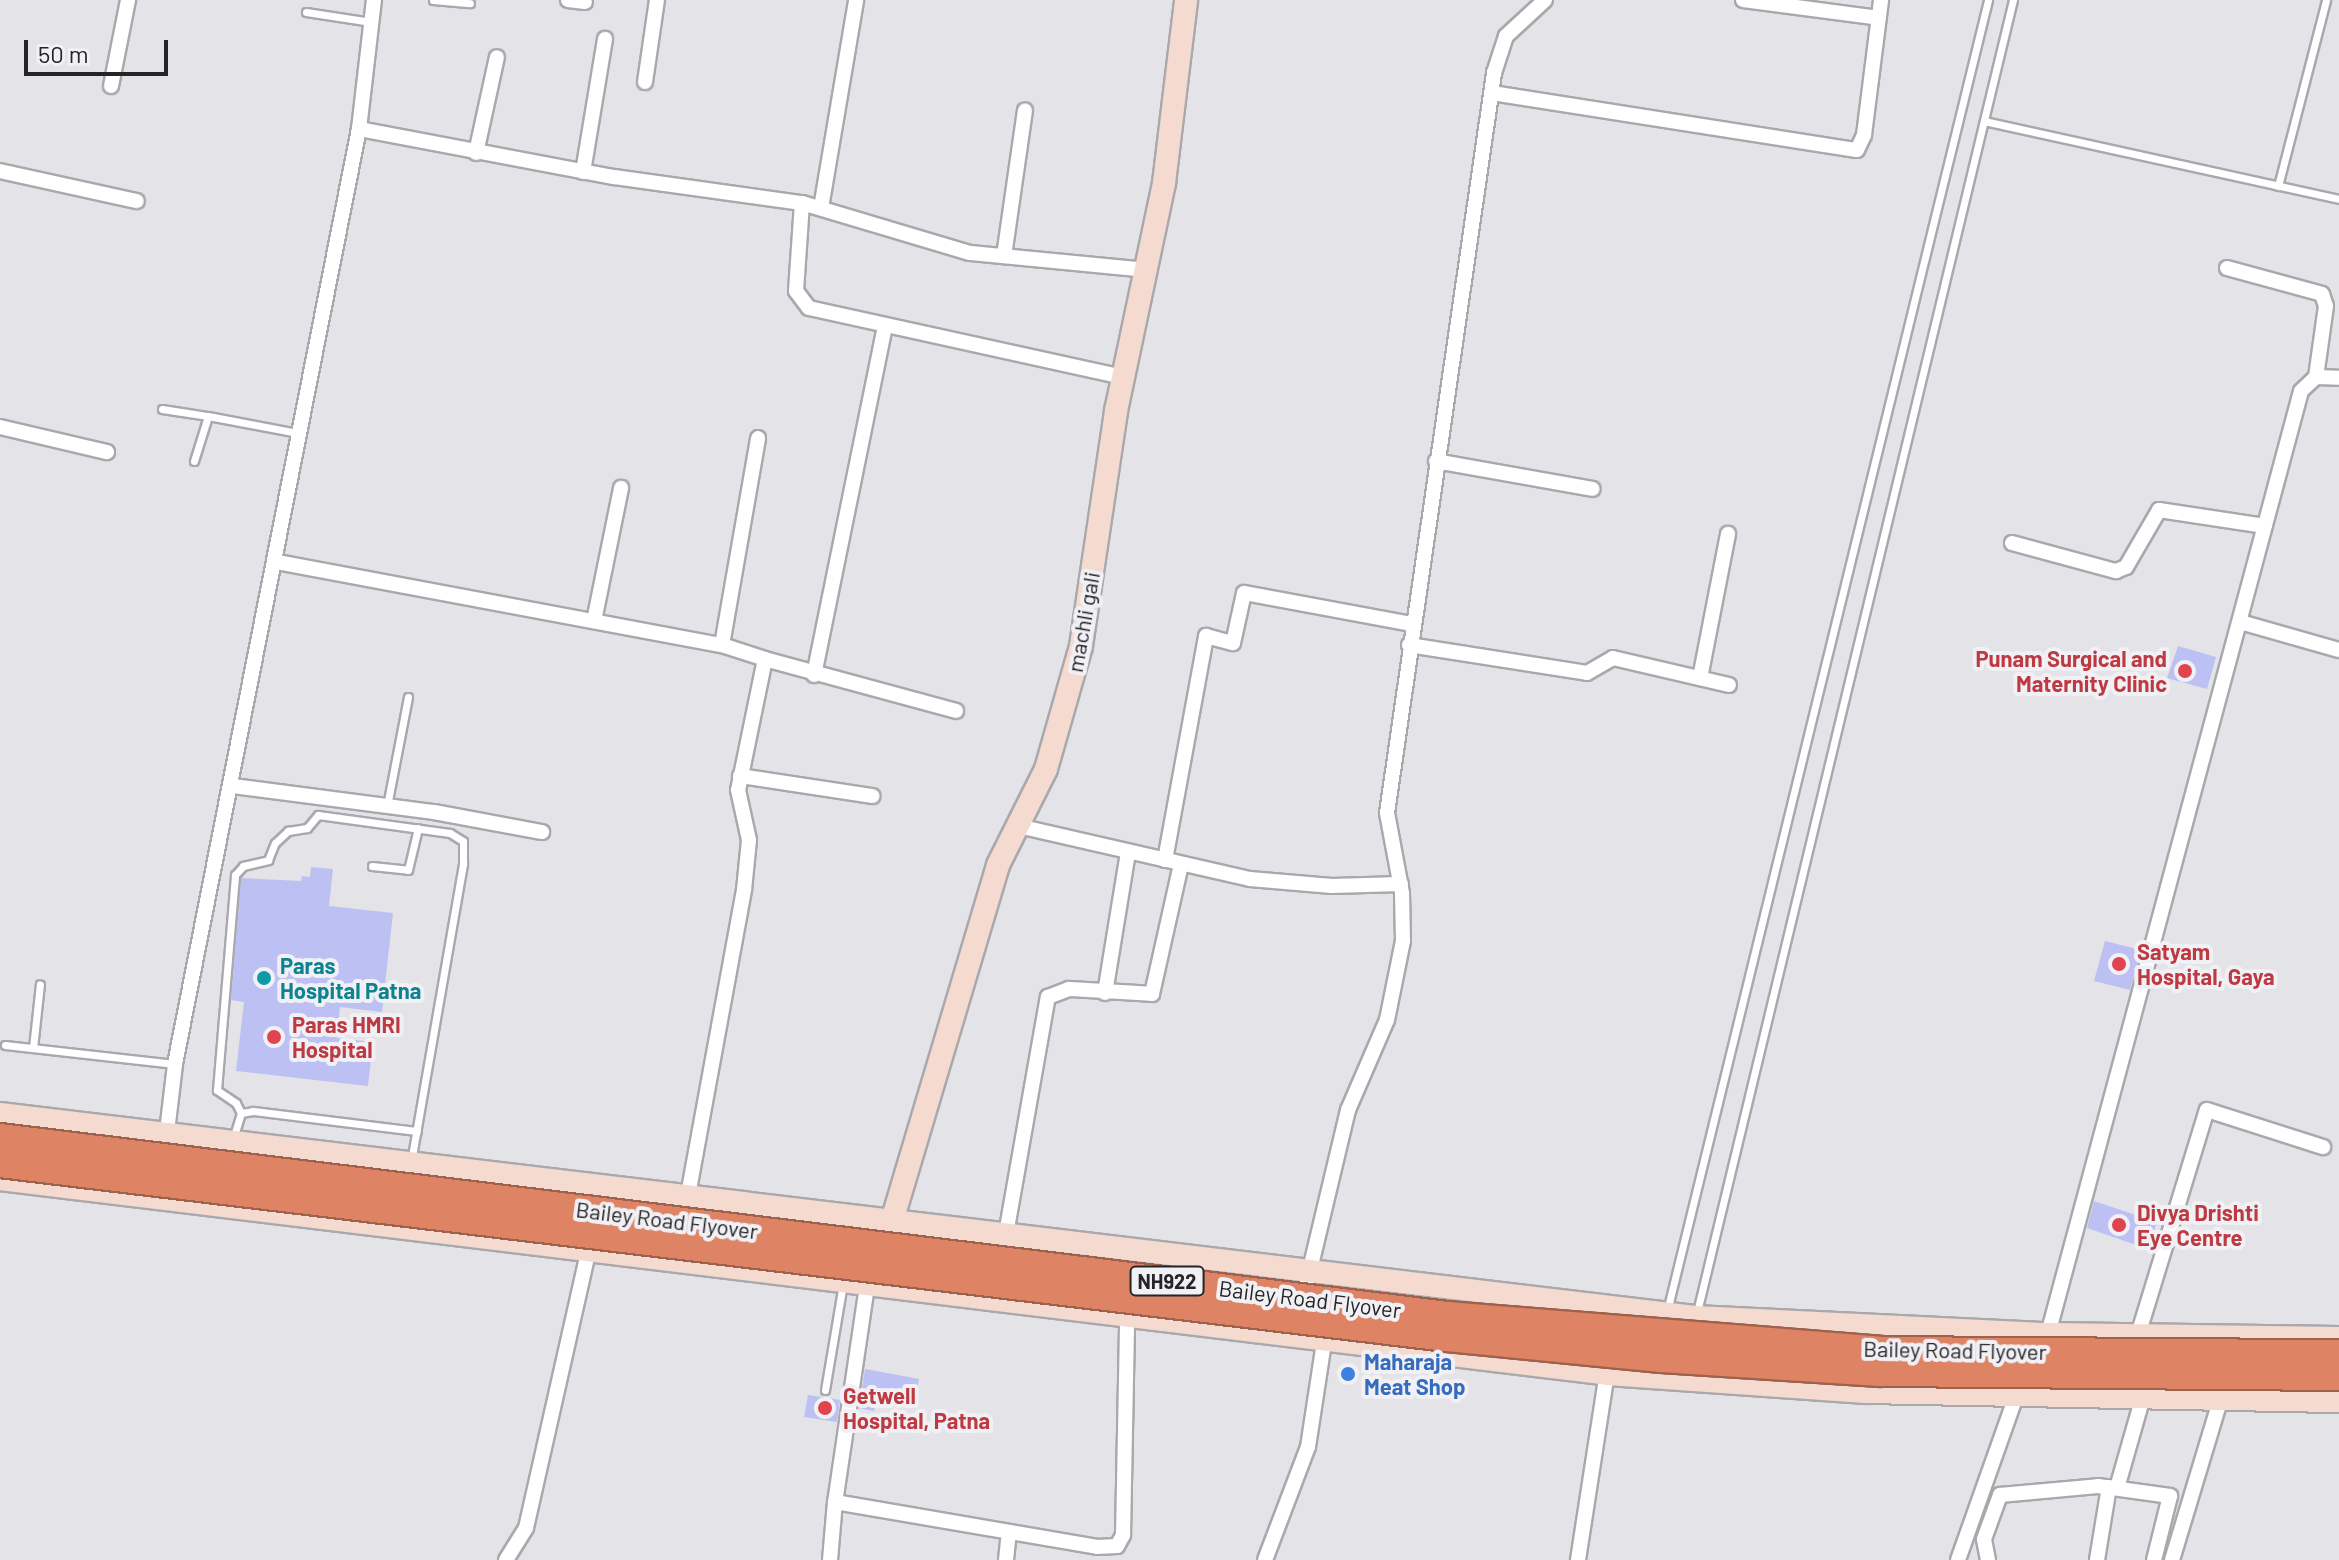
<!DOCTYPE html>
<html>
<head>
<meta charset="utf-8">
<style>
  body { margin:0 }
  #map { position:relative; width:2339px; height:1560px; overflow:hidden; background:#e3e3e8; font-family:Barlow,sans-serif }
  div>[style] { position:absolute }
  .building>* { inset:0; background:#bdc0f2 }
  .roads { filter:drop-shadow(2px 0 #a9a9ad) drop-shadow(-2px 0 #a9a9ad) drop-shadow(0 2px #a9a9ad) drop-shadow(0 -2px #a9a9ad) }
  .lane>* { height:7px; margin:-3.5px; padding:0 3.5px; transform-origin:3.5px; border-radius:3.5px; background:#fff }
  .street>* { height:14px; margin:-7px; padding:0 7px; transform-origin:7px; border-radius:7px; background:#fff }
  .secondary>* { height:22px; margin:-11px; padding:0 11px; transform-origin:11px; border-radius:11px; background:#f5dad0 }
  .bridges { filter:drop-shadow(2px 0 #9d624e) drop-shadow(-2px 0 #9d624e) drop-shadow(0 2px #9d624e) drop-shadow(0 -2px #9d624e) }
  .highway-bridge>* { height:28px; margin:-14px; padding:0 14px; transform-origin:14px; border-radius:14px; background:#de8363 }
  .dots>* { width:22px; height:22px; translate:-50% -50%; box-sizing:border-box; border:4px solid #f0f0f5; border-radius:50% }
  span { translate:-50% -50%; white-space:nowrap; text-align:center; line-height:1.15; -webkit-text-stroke:8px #f0f0f5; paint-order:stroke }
  .shield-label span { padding:2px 6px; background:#f0f0f5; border:2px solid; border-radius:6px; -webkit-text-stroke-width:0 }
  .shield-label { font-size:20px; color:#252526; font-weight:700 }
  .street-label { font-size:22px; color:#252526 }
  .health-label { font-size:22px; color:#be3a42; font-weight:700 }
  .right { translate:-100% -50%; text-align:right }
  .left { translate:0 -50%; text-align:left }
  .culture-label { font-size:22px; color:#0d838f; font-weight:700 }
  .shop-label { font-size:22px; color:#366cbe; font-weight:700 }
  .scale { position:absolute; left:24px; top:40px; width:144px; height:36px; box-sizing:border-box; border:4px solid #252526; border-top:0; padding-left:10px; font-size:24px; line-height:28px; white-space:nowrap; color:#252526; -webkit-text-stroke:6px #f0f0f5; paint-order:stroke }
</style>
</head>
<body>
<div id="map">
  <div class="building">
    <i style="clip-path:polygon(2178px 646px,2216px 657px,2207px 689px,2167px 678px)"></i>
    <i style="clip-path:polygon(311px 867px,333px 869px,329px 906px,393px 913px,382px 1012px,340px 1007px,337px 1038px,373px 1042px,368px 1086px,236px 1071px,244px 1002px,231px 1000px,241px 878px,301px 881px,302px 876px,310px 877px)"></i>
    <i style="clip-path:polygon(2105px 941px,2141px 950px,2130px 990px,2094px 981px)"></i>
    <i style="clip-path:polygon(2094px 1201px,2157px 1222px,2148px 1249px,2087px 1228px)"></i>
    <i style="clip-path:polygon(865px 1369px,919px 1379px,915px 1400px,877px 1393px,874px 1411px,859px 1408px)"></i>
    <i style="clip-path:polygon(808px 1395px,840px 1400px,837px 1422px,804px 1417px)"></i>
  </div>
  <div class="roads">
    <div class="lane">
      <i style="left:433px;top:0;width:37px;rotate:5deg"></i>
      <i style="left:306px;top:12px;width:66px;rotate:8.7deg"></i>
      <i style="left:1984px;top:121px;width:363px;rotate:12.4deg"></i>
      <i style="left:2278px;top:186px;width:192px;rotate:-75.5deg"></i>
      <i style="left:162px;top:409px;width:47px;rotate:8.7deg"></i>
      <i style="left:194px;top:461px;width:47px;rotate:-72.7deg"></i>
      <i style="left:208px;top:416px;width:92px;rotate:10.7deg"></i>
      <i style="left:387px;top:806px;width:111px;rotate:-79.1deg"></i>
      <i style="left:372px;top:866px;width:36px;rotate:6deg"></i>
      <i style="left:408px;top:870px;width:43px;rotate:-76.6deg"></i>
      <i style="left:5px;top:1045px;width:171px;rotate:6.4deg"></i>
      <i style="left:33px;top:1048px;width:64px;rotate:-83.8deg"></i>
      <i style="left:241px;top:1113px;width:11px;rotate:-117deg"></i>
      <i style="left:236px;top:1103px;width:23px;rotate:-146deg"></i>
      <i style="left:217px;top:1090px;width:216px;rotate:-85.2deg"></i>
      <i style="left:235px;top:875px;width:12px;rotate:-48deg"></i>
      <i style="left:243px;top:866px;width:26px;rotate:-13deg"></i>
      <i style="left:268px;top:860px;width:18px;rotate:-68deg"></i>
      <i style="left:275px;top:843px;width:18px;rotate:-43deg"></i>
      <i style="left:288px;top:831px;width:19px;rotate:-9deg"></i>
      <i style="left:307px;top:828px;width:17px;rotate:-50deg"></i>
      <i style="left:318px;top:815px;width:133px;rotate:7.8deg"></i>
      <i style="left:450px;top:833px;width:15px;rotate:32deg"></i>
      <i style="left:463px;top:841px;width:23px;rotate:90deg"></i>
      <i style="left:463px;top:864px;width:303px;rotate:99.9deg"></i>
      <i style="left:233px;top:1139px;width:27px;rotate:-73deg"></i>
      <i style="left:241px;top:1113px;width:12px;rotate:-9deg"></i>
      <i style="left:253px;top:1111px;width:165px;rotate:7deg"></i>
      <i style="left:1667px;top:1311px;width:1350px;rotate:-76.24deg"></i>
      <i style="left:1697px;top:1312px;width:1350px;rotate:-76.46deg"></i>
      <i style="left:825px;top:1390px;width:108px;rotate:-80.4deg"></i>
    </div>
    <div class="street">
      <i style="left:568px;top:0;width:17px;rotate:7deg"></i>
      <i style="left:1743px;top:0;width:137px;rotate:7.5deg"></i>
      <i style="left:645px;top:82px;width:83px;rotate:-81.7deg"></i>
      <i style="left:111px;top:86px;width:88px;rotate:-78.8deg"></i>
      <i style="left:1492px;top:93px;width:369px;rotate:8.9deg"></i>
      <i style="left:1857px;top:150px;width:17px;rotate:-65deg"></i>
      <i style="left:1864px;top:135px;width:136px;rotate:-82.8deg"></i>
      <i style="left:359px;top:129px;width:259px;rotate:10.7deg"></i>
      <i style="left:614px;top:177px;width:190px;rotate:7.9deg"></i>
      <i style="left:802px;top:203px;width:175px;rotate:16.6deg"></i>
      <i style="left:970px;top:253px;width:179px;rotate:5.5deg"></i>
      <i style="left:476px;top:153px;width:98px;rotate:-77.7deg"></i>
      <i style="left:0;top:171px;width:140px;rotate:12.4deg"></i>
      <i style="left:583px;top:172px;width:135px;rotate:-80.6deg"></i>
      <i style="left:802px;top:203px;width:88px;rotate:93.9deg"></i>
      <i style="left:796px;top:291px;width:21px;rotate:53deg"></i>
      <i style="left:809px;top:308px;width:322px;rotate:12.4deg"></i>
      <i style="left:821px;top:208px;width:211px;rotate:-80.4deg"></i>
      <i style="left:1004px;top:256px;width:147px;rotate:-81.8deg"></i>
      <i style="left:2227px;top:268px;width:98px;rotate:15.3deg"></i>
      <i style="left:2322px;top:294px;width:13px;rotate:72deg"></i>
      <i style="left:2326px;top:306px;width:72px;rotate:98deg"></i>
      <i style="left:0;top:427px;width:110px;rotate:13.2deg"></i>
      <i style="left:1436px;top:461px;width:159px;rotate:10.1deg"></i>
      <i style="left:2012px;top:543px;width:108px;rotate:15.1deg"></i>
      <i style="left:2116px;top:571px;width:11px;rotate:-22deg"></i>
      <i style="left:2126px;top:567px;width:66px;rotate:-59.9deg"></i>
      <i style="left:2159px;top:510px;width:107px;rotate:8.6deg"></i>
      <i style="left:277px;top:562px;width:453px;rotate:10.6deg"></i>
      <i style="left:722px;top:645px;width:45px;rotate:18deg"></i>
      <i style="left:765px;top:659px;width:134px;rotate:101.6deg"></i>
      <i style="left:738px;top:790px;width:51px;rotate:77.6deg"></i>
      <i style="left:749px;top:840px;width:50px;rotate:95.7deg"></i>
      <i style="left:744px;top:890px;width:343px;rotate:100.4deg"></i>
      <i style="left:594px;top:621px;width:136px;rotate:-78.5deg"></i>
      <i style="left:2240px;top:622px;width:103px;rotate:15.8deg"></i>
      <i style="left:722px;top:645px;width:210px;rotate:-80.1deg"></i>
      <i style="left:1409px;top:645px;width:180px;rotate:8.9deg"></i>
      <i style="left:1587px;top:673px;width:30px;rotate:-30deg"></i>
      <i style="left:1613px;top:658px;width:119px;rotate:13.1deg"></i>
      <i style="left:765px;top:659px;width:198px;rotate:15.2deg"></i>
      <i style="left:814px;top:675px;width:356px;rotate:-78.5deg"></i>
      <i style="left:1700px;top:678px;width:147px;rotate:-79deg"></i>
      <i style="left:740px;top:776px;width:134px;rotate:8.6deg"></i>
      <i style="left:233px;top:786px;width:203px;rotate:7.4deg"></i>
      <i style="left:434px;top:812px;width:110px;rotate:10.5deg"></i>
      <i style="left:1014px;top:825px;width:242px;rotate:12.9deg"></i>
      <i style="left:1250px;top:879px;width:82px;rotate:4.9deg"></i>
      <i style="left:1332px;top:886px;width:69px;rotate:-1.7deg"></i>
      <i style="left:1165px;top:860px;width:228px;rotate:-79.6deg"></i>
      <i style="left:1206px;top:636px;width:28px;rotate:15deg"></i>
      <i style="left:1233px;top:643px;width:51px;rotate:-77.6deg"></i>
      <i style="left:1244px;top:593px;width:171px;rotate:10.5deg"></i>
      <i style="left:1105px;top:993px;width:143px;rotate:-80.7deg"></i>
      <i style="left:166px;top:1140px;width:77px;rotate:-83.2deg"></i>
      <i style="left:175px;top:1064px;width:953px;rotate:-78.87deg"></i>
      <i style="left:359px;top:129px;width:130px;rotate:-83.4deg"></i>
      <i style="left:1006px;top:1234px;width:241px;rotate:-80deg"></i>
      <i style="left:1048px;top:997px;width:22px;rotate:-21deg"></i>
      <i style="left:1069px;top:989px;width:83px;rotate:3.4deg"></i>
      <i style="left:1152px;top:994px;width:133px;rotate:-77.4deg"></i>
      <i style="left:867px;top:1286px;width:218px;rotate:98.4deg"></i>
      <i style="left:835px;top:1502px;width:266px;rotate:9.7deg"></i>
      <i style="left:1097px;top:1547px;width:20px;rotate:-3deg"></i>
      <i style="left:1117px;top:1546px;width:13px;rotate:-61deg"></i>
      <i style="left:1123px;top:1535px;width:217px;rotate:-88.9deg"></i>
      <i style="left:1302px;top:1303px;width:198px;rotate:-76.6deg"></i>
      <i style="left:1348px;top:1110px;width:98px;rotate:-66.6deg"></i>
      <i style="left:1387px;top:1020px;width:81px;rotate:-78.6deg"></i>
      <i style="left:1403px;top:941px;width:48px;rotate:-91.2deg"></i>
      <i style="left:1402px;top:893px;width:81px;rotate:-100.6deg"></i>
      <i style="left:1387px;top:813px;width:748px;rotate:-81.77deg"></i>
      <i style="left:1494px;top:73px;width:39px;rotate:-72deg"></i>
      <i style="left:1506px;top:36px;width:53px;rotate:-42.7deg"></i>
      <i style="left:2048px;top:1334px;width:976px;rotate:-74.98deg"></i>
      <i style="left:2301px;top:391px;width:21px;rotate:-43deg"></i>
      <i style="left:2316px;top:377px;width:23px;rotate:2deg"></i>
      <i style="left:2138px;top:1335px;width:235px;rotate:-73deg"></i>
      <i style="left:2207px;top:1110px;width:122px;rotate:17.7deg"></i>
      <i style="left:2117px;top:1488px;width:91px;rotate:-74.1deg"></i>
      <i style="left:506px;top:1560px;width:38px;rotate:-58deg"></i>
      <i style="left:526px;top:1528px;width:282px;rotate:-77.3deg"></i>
      <i style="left:830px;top:1560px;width:58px;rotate:-85.1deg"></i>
      <i style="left:1006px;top:1560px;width:28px;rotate:-84deg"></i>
      <i style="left:1265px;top:1560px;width:121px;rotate:-69.2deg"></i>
      <i style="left:1308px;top:1447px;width:106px;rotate:-81.3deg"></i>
      <i style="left:1578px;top:1560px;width:195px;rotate:-81.2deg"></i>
      <i style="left:1958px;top:1560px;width:174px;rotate:-70.5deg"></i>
      <i style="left:1988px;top:1560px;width:21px;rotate:-101deg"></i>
      <i style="left:1984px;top:1539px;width:47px;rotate:-70deg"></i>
      <i style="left:2000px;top:1495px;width:98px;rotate:-5.2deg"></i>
      <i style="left:2098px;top:1486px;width:73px;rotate:7.9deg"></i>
      <i style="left:2170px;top:1496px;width:66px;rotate:104deg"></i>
      <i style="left:2097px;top:1560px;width:74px;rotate:-80.7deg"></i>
      <i style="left:2172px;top:1560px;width:169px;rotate:-73.2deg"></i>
    </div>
    <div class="secondary">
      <i style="left:0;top:1114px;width:1707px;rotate:6.83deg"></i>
      <i style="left:1695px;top:1317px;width:353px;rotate:2.8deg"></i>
      <i style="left:2048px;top:1334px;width:291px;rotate:0.8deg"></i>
      <i style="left:0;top:1179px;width:1620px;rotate:6.91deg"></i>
      <i style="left:1608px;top:1374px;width:258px;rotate:4deg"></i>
      <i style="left:1865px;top:1392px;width:474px;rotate:1.1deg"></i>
      <i style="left:892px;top:1221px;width:371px;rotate:-73.4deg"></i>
      <i style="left:998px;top:865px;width:107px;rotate:-63.4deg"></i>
      <i style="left:1046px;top:769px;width:128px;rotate:-74.1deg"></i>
      <i style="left:1081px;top:646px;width:238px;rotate:-81.5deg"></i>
      <i style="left:1116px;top:411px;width:233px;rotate:-78.1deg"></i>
      <i style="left:1164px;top:183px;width:184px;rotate:-83.1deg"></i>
    </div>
  </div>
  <div class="bridges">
    <div class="highway-bridge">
      <i style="left:0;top:1138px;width:1459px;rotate:7.01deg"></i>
      <i style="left:1448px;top:1316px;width:432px;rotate:4.6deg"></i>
      <i style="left:1879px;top:1351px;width:460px;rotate:0.4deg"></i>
      <i style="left:0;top:1163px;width:1457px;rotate:6.86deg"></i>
      <i style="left:1447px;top:1337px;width:215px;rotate:5.6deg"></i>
      <i style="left:1661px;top:1358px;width:219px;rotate:3.7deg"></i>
      <i style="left:1880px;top:1372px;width:459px;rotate:0.5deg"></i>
    </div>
  </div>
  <div class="dots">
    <i style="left:2185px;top:671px;background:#e0444e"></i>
    <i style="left:2119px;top:964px;background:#e0444e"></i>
    <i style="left:264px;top:978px;background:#0f9aa8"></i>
    <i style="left:274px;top:1037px;background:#e0444e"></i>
    <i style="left:2119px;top:1225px;background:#e0444e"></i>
    <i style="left:1348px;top:1374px;background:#3f7fe0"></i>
    <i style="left:825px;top:1408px;background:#e0444e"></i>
  </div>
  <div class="shield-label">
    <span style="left:1167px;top:1281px">NH922</span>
  </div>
  <div class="street-label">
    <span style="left:1083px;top:622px;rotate:-80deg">machli gali</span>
    <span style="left:667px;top:1220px;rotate:7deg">Bailey Road Flyover</span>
    <span style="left:1310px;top:1299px;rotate:7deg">Bailey Road Flyover</span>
    <span style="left:1955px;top:1350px;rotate:1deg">Bailey Road Flyover</span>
  </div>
  <div class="health-label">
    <span class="right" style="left:2167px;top:671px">Punam Surgical and<br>Maternity Clinic</span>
    <span class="left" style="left:2137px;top:964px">Satyam<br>Hospital, Gaya</span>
    <span class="left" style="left:292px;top:1037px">Paras HMRI<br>Hospital</span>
    <span class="left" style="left:2137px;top:1225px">Divya Drishti<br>Eye Centre</span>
    <span class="left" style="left:843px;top:1408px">Getwell<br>Hospital, Patna</span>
  </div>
  <div class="culture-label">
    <span class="left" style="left:280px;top:978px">Paras<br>Hospital Patna</span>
  </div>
  <div class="shop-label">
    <span class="left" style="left:1364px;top:1374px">Maharaja<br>Meat Shop</span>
  </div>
  <div class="scale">50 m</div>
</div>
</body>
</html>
